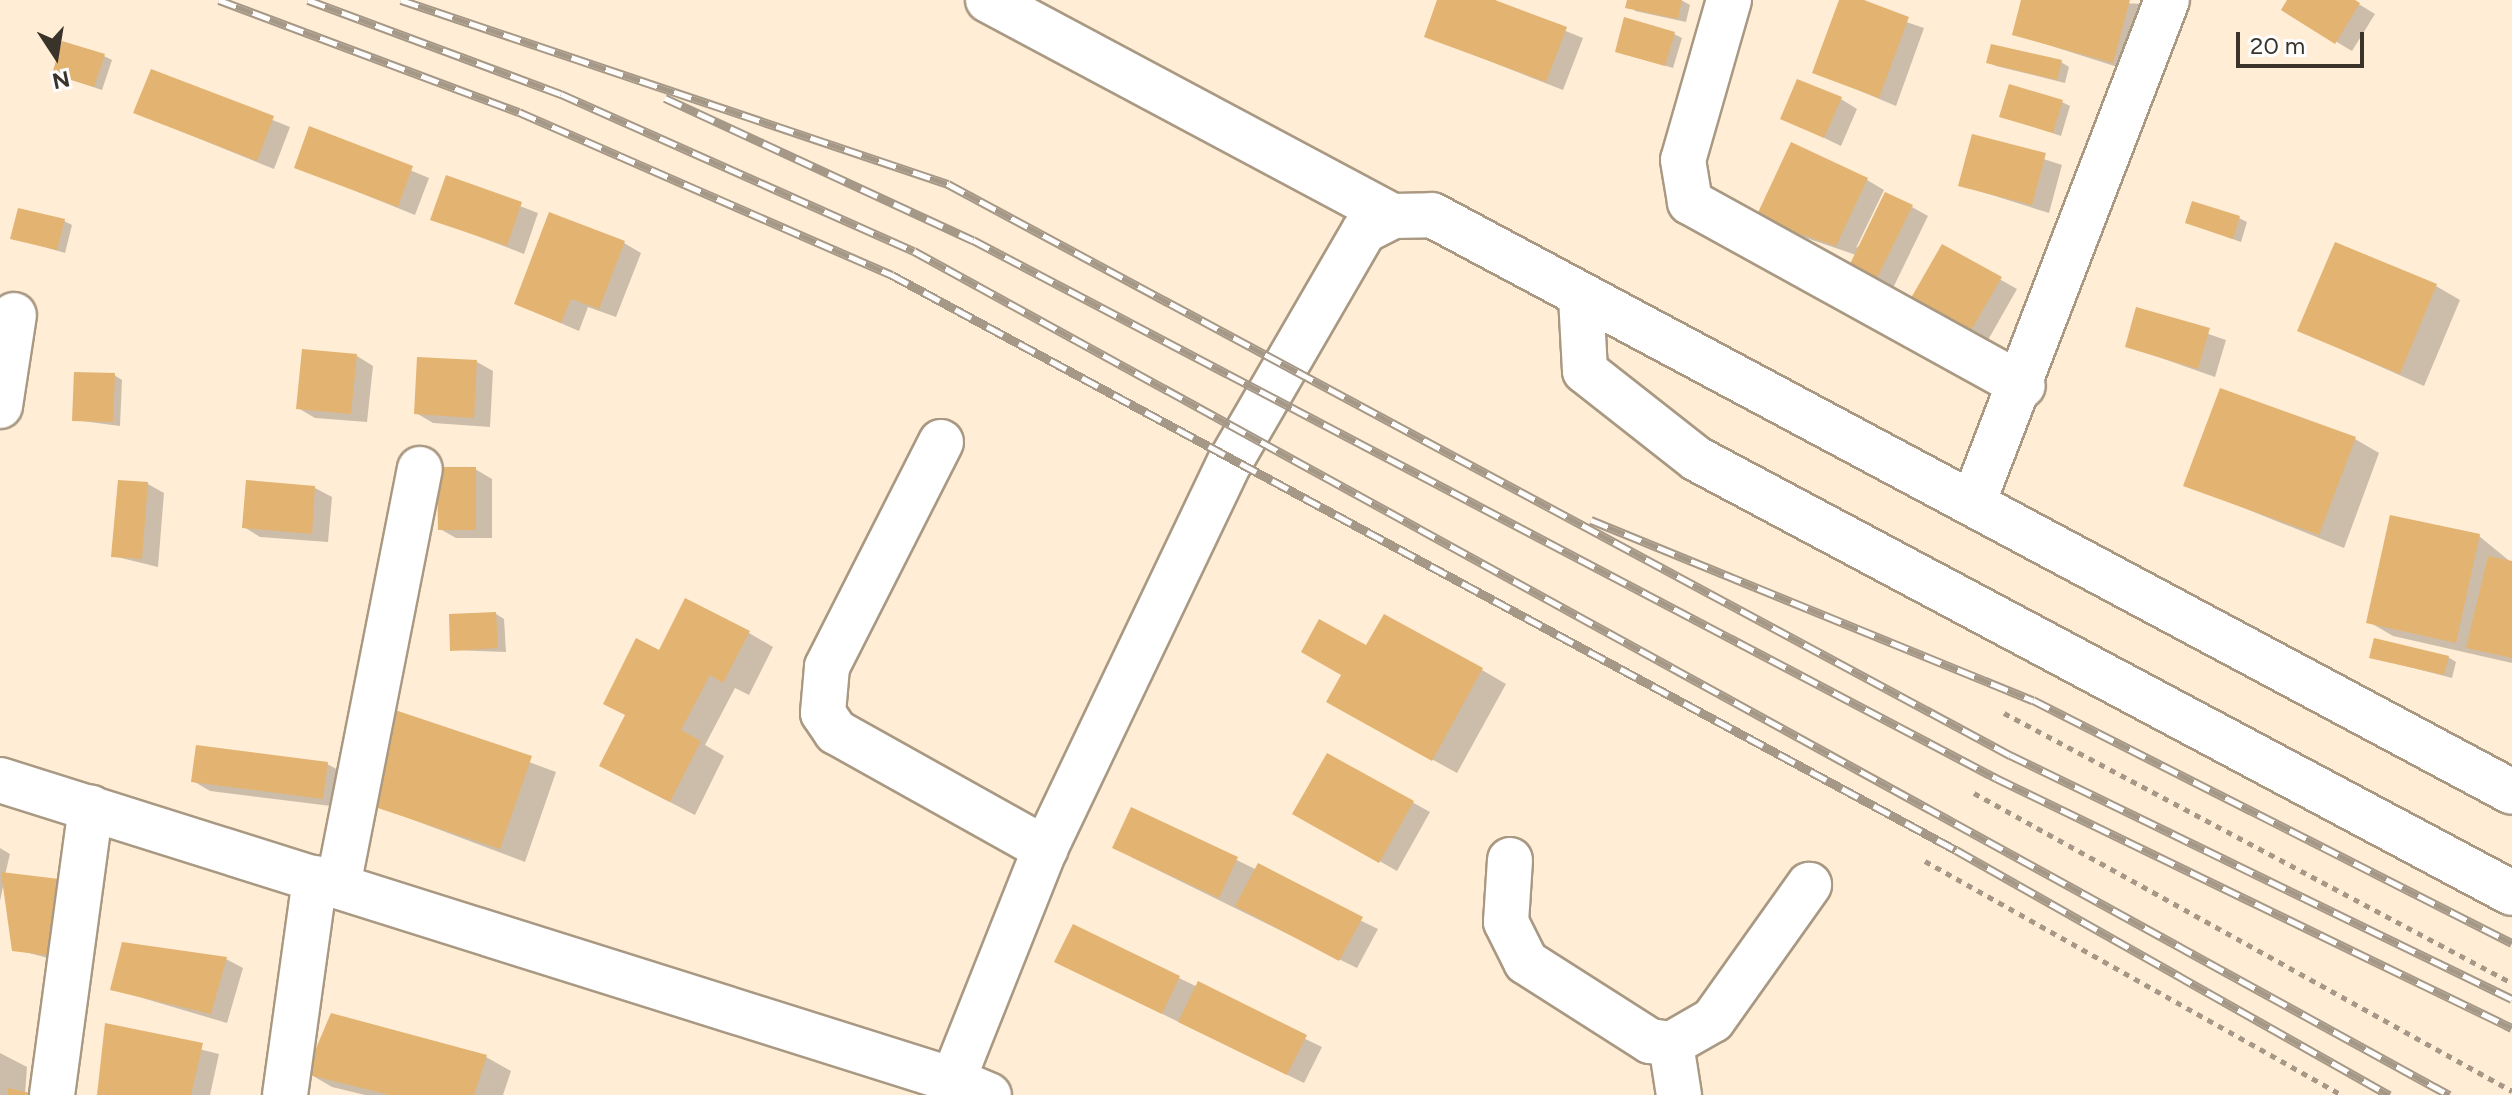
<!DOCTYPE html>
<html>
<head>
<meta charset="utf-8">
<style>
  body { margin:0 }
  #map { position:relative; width:2512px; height:1095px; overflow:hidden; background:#ffedd6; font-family:Figtree,sans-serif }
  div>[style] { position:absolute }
  .shadow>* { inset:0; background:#0003 }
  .building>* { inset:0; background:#e3b371 }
  .path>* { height:5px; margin-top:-2.5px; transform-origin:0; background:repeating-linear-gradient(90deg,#a59887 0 6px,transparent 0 12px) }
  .roads { filter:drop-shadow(2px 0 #a99983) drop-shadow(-2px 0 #a99983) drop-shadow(0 2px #a99983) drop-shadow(0 -2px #a99983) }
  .minor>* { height:44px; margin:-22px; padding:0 22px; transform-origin:22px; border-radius:22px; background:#fff }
  .rail>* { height:9px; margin-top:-4.5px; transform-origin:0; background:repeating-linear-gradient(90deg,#fdfdfd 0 18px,#a59887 0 36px); box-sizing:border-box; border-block:2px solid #a59887 }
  span { translate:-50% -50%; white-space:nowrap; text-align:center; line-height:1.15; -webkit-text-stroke:6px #fdfdfd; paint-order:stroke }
  .north { position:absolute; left:16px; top:16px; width:80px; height:80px; -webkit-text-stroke:6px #fdfdfd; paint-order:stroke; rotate:168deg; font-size:22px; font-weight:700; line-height:32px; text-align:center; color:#3a332a }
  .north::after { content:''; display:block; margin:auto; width:28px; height:36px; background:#3a332a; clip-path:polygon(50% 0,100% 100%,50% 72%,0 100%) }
  .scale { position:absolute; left:2236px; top:32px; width:128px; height:36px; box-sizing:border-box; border:4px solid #3a332a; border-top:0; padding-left:10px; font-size:24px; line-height:28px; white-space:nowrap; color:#3a332a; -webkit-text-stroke:6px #fdfdfd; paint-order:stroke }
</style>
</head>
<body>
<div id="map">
  <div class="shadow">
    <i style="clip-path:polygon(1440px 0,1490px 0,1583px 38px,1563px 90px,1426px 36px)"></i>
    <i style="clip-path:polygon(1629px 0,1681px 0,1690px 5px,1686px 22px,1635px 11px)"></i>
    <i style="clip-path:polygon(1841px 0,1924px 28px,1896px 106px,1815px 72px)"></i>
    <i style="clip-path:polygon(2023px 0,2148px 4px,2130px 71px,2014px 34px)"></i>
    <i style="clip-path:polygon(2289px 0,2352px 0,2375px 14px,2352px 51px,2283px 10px)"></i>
    <i style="clip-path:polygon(1674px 34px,1682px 38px,1673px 68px,1617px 51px)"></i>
    <i style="clip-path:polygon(1993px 46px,2061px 62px,2069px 67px,2065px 83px,1996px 66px,1988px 62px)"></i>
    <i style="clip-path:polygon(104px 56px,112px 60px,102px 90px,54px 74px)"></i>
    <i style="clip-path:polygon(152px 71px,290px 127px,274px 169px,136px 113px)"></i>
    <i style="clip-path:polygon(1841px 99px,1857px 109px,1841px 146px,1783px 118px)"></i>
    <i style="clip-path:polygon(2062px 102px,2070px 106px,2061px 136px,2001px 116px)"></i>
    <i style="clip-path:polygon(311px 129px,429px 178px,415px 215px,296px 167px)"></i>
    <i style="clip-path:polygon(1973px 136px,2062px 165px,2049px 213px,1960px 185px)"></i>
    <i style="clip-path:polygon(447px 178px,538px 213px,524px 254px,433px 219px)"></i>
    <i style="clip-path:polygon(1867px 180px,1884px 190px,1856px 248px,1912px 207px,1928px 216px,1893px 288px,1867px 276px,1856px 255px,1774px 227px)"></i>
    <i style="clip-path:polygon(2239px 218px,2247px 222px,2241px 242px,2187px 223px)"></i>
    <i style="clip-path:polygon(64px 221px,72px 225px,65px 253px,13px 238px)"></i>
    <i style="clip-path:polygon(624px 243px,641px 253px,616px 317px,588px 307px,579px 331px,516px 304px)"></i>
    <i style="clip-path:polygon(1943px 247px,2017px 289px,1988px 340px,1914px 297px)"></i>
    <i style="clip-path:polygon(2436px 286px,2460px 300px,2424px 386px,2300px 331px)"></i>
    <i style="clip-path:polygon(2138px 310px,2226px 340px,2215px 377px,2127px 346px)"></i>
    <i style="clip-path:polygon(357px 356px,373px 366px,367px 422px,315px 418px,298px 408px)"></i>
    <i style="clip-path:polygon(477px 362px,493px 371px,490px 427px,433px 423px,416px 413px)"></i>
    <i style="clip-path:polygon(114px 375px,122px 380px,120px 426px,74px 420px)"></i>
    <i style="clip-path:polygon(2355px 439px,2379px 453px,2344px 548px,2186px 485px)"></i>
    <i style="clip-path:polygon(475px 469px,492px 479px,492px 538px,456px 538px,440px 529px)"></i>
    <i style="clip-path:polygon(148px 484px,164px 493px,158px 567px,113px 556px)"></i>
    <i style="clip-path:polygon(315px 488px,332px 497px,328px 542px,260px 537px,244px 527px)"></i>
    <i style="clip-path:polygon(2479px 536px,2512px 563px,2512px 663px,2393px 636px,2369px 622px)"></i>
    <i style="clip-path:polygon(496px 614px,504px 619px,506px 652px,452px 650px)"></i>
    <i style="clip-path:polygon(749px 633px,773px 647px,749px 695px,735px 688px,705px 745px,724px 756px,695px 815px,625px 779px,627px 716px,660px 653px)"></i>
    <i style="clip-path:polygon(1367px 648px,1482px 670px,1506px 684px,1457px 773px,1353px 716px)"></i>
    <i style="clip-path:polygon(2371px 657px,2448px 657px,2456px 662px,2452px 678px)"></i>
    <i style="clip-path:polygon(393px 712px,556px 772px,525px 862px,363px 801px)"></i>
    <i style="clip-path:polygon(1327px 755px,1430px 812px,1397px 871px,1294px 813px)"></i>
    <i style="clip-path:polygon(327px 764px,344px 773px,339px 807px,210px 791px,193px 781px)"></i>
    <i style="clip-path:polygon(1132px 809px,1378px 929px,1357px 968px,1131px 857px)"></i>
    <i style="clip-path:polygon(0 848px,10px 854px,5px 875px,58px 881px,75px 890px,70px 964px,14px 949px,4px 882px,0 901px)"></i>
    <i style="clip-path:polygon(226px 959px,243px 968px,227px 1023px,112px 989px)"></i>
    <i style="clip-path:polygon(1074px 971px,1179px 978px,1322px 1047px,1304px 1083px)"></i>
    <i style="clip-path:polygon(332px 1015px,486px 1057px,511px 1071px,503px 1095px,365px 1095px,332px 1087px,308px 1073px)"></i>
    <i style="clip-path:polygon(107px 1026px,219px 1054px,210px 1095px,99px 1095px)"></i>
    <i style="clip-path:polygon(0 1053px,27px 1067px,25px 1094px,32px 1095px,0 1095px)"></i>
  </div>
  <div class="building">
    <i style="clip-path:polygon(1437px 0,1495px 0,1567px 27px,1546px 82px,1424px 37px)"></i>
    <i style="clip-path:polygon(1627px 0,1682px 0,1678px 19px,1625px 8px)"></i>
    <i style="clip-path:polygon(1839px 0,1864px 0,1909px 17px,1879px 98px,1812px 73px)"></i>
    <i style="clip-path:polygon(2021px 0,2130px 0,2113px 63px,2012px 35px)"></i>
    <i style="clip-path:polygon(2287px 0,2355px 0,2360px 3px,2335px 44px,2281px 10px)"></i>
    <i style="clip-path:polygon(1624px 17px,1675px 32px,1665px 66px,1615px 52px)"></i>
    <i style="clip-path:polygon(62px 41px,105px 54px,94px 87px,52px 74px)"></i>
    <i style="clip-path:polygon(1991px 44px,2062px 60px,2057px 80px,1986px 63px)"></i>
    <i style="clip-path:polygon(151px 69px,274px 116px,257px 161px,133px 113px)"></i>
    <i style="clip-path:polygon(1797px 79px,1842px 97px,1824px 138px,1780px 119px)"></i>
    <i style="clip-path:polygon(2009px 84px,2063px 100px,2053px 133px,1999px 117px)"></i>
    <i style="clip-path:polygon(309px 126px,413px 166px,398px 207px,294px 168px)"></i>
    <i style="clip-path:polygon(1972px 134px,2046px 153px,2032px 205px,1958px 186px)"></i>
    <i style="clip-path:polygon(1791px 142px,1868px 178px,1836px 246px,1755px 219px)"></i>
    <i style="clip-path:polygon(446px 175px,522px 202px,507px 246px,430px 220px)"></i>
    <i style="clip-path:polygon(1885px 192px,1913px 205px,1876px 280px,1848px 268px)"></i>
    <i style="clip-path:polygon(2192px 201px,2240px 216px,2233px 239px,2185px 223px)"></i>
    <i style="clip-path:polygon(18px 208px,65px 219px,57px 250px,10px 239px)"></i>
    <i style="clip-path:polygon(549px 212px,625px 241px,599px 309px,571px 299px,561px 323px,514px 304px)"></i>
    <i style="clip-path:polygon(2335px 242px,2437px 284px,2400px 374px,2297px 331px)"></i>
    <i style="clip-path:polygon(1942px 244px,2002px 277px,1970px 332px,1911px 298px)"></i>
    <i style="clip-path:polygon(2136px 307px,2210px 328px,2198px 369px,2125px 347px)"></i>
    <i style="clip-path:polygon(302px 349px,357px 354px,351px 414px,296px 409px)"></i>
    <i style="clip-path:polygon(417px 357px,477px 360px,474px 418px,414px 414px)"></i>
    <i style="clip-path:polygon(74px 372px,115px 373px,113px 422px,72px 421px)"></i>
    <i style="clip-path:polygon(2220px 388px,2356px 437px,2319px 535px,2183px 486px)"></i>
    <i style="clip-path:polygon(437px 467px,476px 467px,476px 530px,438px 530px)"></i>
    <i style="clip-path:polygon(118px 480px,148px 482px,142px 559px,111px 557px)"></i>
    <i style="clip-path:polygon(246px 480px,315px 486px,312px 534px,242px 528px)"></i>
    <i style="clip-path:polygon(2390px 515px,2480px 534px,2456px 643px,2366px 623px)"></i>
    <i style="clip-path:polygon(2488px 556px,2512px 561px,2512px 658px,2466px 648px)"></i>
    <i style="clip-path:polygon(685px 598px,750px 631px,723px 683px,710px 675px,681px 730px,701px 741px,670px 802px,599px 766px,625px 715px,603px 704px,636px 638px,659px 650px)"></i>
    <i style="clip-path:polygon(496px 612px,498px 648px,450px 651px,449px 614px)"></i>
    <i style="clip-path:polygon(1384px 614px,1483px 668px,1432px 761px,1326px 702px,1341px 675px,1301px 652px,1319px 619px,1366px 645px)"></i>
    <i style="clip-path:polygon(2374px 638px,2449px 656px,2444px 675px,2369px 658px)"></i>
    <i style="clip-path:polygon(392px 709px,532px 756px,500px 849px,360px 802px)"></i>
    <i style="clip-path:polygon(196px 745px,328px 762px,323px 799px,191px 782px)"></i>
    <i style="clip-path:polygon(1327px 753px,1414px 801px,1379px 863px,1292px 814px)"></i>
    <i style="clip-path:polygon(1131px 807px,1238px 857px,1219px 898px,1112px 848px)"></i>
    <i style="clip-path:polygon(1258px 863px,1363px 917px,1339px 961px,1235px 906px)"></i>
    <i style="clip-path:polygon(1px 872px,59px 879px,53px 956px,12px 951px)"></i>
    <i style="clip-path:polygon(1073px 924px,1180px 976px,1162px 1014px,1054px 962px)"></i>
    <i style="clip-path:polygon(122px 942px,227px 957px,211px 1014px,110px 990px)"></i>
    <i style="clip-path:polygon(1198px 981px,1307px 1035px,1287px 1075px,1178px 1022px)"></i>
    <i style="clip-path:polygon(331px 1013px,487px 1055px,474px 1095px,390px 1095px,305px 1074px)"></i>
    <i style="clip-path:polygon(105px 1023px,203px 1043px,191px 1095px,97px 1095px)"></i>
    <i style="clip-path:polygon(8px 1088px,35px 1094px,35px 1095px,8px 1095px)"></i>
  </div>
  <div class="path">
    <i style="left:2004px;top:713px;width:575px;rotate:27.99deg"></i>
    <i style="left:1974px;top:793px;width:615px;rotate:28.98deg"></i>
    <i style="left:1925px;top:861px;width:478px;rotate:29.3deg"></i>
  </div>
  <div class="roads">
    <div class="minor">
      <i style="left:988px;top:0;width:459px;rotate:28.1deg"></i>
      <i style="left:1729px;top:0;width:166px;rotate:106deg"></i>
      <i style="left:1683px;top:160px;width:43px;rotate:80.5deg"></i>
      <i style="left:1690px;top:202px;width:380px;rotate:28.9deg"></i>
      <i style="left:1581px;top:297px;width:74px;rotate:86.9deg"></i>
      <i style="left:1585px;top:371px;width:142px;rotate:38.2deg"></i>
      <i style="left:1697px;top:459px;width:923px;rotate:28.04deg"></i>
      <i style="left:0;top:406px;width:92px;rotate:-81.3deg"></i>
      <i style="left:941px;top:442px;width:252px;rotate:116.9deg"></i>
      <i style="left:827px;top:667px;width:46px;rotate:95deg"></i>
      <i style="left:823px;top:713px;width:23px;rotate:56deg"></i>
      <i style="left:836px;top:732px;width:240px;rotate:29.2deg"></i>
      <i style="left:1973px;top:503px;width:539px;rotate:-68.91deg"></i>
      <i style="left:0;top:780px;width:999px;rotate:17.47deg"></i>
      <i style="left:953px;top:1080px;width:249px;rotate:-68.3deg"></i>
      <i style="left:1045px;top:849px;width:429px;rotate:-64.5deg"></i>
      <i style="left:1230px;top:462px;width:267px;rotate:-59.9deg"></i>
      <i style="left:1364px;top:231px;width:33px;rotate:-27deg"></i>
      <i style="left:1393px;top:216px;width:39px;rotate:-1deg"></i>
      <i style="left:1432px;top:215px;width:1224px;rotate:28.11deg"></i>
      <i style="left:1510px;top:860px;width:62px;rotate:93.7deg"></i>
      <i style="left:1506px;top:922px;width:45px;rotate:63.4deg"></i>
      <i style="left:1526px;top:962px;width:147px;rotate:32.5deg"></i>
      <i style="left:1650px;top:1041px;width:21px;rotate:8deg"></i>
      <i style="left:1671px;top:1044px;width:48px;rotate:-29.7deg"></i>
      <i style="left:1713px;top:1020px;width:166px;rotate:-54.6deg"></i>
      <i style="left:338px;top:886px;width:425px;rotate:-78.9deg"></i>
      <i style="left:1671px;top:1044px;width:52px;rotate:81.1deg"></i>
      <i style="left:953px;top:1080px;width:39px;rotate:23deg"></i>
      <i style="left:52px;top:1095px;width:290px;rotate:-82.3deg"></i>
      <i style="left:285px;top:1095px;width:219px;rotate:-82.1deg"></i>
    </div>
  </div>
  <div class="rail">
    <i style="left:219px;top:0;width:320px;rotate:20.5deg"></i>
    <i style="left:519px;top:112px;width:407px;rotate:23.6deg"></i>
    <i style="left:892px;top:275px;width:1209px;rotate:28.39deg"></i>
    <i style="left:1956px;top:850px;width:498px;rotate:29.5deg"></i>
    <i style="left:308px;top:0;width:270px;rotate:20.4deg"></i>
    <i style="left:561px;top:94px;width:386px;rotate:24deg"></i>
    <i style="left:914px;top:251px;width:1752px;rotate:28.8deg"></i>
    <i style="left:401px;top:0;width:577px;rotate:18.59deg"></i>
    <i style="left:948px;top:184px;width:1206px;rotate:28.27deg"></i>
    <i style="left:2010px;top:755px;width:558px;rotate:25.92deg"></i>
    <i style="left:665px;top:98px;width:339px;rotate:24.8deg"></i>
    <i style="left:973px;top:240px;width:1156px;rotate:27.74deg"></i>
    <i style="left:1996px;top:778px;width:573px;rotate:25.85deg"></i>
    <i style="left:1591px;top:520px;width:477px;rotate:22.2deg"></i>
    <i style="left:2033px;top:700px;width:537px;rotate:26.9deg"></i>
  </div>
  <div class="north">N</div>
  <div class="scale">20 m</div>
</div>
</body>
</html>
